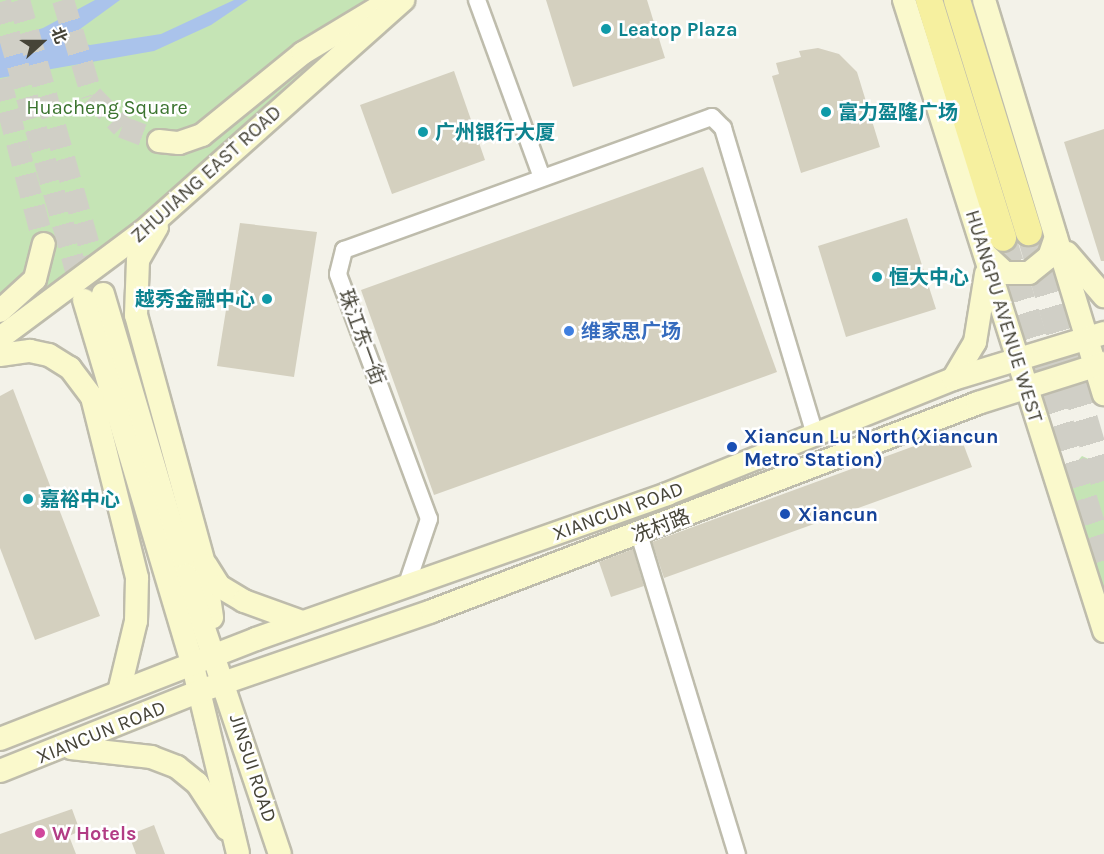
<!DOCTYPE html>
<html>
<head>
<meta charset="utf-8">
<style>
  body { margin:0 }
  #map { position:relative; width:1104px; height:854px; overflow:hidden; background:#f3f2e9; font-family:Karla,"Noto Sans SC",sans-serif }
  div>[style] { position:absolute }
  .green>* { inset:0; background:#c5e4b5 }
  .water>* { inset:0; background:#aac3eb }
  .building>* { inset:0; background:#d4d0bf }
  .secondary-tunnel>* { height:22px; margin-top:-11px; transform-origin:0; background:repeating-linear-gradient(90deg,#d0cfc6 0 22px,transparent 0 33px) }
  .primary-tunnel>* { height:26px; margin-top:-13px; transform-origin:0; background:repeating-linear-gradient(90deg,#d0cfc6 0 26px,transparent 0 39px) }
  .roads { filter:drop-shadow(2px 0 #bebcac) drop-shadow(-2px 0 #bebcac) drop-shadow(0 2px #bebcac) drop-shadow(0 -2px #bebcac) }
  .street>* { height:16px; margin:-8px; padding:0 8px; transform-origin:8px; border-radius:8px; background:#fff }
  .secondary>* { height:22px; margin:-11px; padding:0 11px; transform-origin:11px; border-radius:11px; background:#faf9cc }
  .primary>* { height:26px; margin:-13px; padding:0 13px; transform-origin:13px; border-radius:13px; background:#f6f09f }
  .dots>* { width:16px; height:16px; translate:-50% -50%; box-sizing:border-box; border:3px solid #fff; border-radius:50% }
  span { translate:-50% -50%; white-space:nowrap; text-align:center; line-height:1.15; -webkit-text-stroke:5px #fff; paint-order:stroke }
  .culture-label { font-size:20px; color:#0d838f; font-weight:700 }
  .left { translate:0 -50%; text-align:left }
  .right { translate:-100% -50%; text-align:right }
  .park-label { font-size:20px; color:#3b742f }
  .street-label { font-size:20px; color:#464438 }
  .shop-label { font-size:20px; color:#366cbe; font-weight:700 }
  .transit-label { font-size:20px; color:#164399; font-weight:700 }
  .hotel-label { font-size:20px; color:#b23c85; font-weight:700 }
  .north { position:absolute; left:12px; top:12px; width:60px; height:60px; -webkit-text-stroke:4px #fff; paint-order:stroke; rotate:69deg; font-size:16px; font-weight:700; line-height:24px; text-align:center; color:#464438 }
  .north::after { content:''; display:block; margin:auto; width:21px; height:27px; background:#464438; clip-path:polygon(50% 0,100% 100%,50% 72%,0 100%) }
</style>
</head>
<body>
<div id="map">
  <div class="green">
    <i style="clip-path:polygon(0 0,378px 0,295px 84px,132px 227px,0 321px)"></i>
    <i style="clip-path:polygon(1082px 456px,1104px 466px,1104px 598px,1065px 475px)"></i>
  </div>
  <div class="water">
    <i style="clip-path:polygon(95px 0,120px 0,76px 32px,80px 43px,90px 45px,161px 34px,234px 0,248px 0,211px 25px,154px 51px,0 78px,0 42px,43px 28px)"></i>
  </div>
  <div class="building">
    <i style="clip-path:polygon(546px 0,647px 0,665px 58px,573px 87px)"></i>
    <i style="clip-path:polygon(818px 48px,839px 54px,857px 72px,880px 147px,801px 173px,772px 76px,779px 74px,776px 63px,801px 57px,799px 51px)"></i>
    <i style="clip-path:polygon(454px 71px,485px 160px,392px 194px,360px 105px)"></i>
    <i style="clip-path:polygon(1104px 129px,1104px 261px,1101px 261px,1064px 142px)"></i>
    <i style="clip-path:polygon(703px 167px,777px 372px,434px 495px,361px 290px)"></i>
    <i style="clip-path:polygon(907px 218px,936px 309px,846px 337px,818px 246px)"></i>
    <i style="clip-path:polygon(240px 223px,317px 232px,294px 377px,217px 366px)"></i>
    <i style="clip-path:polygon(13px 389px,100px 616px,35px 640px,0 548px,0 396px)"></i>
    <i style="clip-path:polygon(958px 430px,972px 467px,664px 578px,652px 542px)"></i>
    <i style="clip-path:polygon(633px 549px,644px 586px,611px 597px,599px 562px)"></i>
    <i style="clip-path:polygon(72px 809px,80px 831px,69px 836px,76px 854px,0 854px,0 834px)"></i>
    <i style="clip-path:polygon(154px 825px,165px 854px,136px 854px,129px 835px)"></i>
  </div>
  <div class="secondary-tunnel">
    <i style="left:19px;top:0;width:306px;rotate:74.1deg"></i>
    <i style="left:63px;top:0;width:100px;rotate:73.2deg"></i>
    <i style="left:92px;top:96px;width:43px;rotate:45.9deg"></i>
    <i style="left:122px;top:127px;width:40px;rotate:21deg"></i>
    <i style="left:0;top:2px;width:305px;rotate:74.2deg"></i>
    <i style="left:0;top:79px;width:171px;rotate:75.1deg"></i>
  </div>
  <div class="primary-tunnel">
    <i style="left:1029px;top:232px;width:262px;rotate:73.4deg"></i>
    <i style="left:1003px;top:238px;width:340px;rotate:72.7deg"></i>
  </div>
  <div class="roads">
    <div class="street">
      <i style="left:477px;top:0;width:189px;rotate:69.9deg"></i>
      <i style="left:639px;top:534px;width:335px;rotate:73deg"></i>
      <i style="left:406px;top:587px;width:72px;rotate:-71.3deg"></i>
      <i style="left:429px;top:519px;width:261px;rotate:-110.4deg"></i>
      <i style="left:338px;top:274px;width:25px;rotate:-76deg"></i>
      <i style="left:344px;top:250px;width:391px;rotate:-19.9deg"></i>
      <i style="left:712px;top:117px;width:16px;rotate:45deg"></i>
      <i style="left:723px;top:128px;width:316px;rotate:73.3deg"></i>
    </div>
    <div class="secondary">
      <i style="left:904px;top:0;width:662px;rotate:72.41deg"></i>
      <i style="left:984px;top:0;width:412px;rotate:73.1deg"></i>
      <i style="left:159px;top:141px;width:20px;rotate:6deg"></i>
      <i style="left:179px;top:143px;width:24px;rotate:-19deg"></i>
      <i style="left:202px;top:135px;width:130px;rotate:-39.1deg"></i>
      <i style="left:303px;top:53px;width:91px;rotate:-31.1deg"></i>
      <i style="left:157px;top:227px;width:38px;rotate:120deg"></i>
      <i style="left:138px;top:260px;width:55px;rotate:92.1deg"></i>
      <i style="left:136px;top:315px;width:257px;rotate:74.7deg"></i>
      <i style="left:204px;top:563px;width:55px;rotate:81.6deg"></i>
      <i style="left:1067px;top:253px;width:57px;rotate:49.3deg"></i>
      <i style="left:987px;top:256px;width:25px;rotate:43deg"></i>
      <i style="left:1005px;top:273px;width:24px"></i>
      <i style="left:1029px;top:273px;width:26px;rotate:-39deg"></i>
      <i style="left:1049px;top:257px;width:21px;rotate:-71deg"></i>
      <i style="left:103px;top:294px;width:293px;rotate:73.5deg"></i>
      <i style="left:186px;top:575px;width:294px;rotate:71.4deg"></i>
      <i style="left:84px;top:300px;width:382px;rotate:73.4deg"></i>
      <i style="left:193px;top:666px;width:193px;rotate:76.5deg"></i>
      <i style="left:0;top:311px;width:47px;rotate:-42.4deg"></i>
      <i style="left:35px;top:279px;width:36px;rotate:-76deg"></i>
      <i style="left:0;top:338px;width:181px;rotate:-36.7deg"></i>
      <i style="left:145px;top:230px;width:346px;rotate:-41.7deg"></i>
      <i style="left:0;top:355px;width:30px;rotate:-8deg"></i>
      <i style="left:30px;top:351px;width:19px;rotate:12deg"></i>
      <i style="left:49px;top:355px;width:25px;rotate:32deg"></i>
      <i style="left:70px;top:368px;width:36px;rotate:53deg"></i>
      <i style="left:92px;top:397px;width:187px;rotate:76deg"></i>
      <i style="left:137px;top:578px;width:43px;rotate:91.3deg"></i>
      <i style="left:136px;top:621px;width:73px;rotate:103.5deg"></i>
      <i style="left:953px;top:379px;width:43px;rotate:-59.3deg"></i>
      <i style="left:975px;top:342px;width:69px;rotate:-80.8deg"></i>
      <i style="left:206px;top:565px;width:25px;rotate:58deg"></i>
      <i style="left:219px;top:586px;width:29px;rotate:31deg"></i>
      <i style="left:244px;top:601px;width:62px;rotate:19.9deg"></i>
      <i style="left:0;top:739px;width:275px;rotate:-21.3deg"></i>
      <i style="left:256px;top:639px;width:436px;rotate:-19.4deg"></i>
      <i style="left:667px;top:494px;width:308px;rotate:-21.9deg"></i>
      <i style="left:953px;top:379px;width:158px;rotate:-16.9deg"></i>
      <i style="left:71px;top:748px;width:81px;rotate:6.4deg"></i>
      <i style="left:151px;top:757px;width:28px;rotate:21deg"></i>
      <i style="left:177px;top:767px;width:26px;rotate:39deg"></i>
      <i style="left:197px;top:783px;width:55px;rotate:56.9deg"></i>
      <i style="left:0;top:771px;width:215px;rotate:-21.8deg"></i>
      <i style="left:200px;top:691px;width:245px;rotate:-19deg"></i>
      <i style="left:432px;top:611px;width:584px;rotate:-20.85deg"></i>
      <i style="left:978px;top:403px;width:132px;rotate:-17.6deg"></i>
    </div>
    <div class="primary">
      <i style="left:929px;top:0;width:249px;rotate:72.7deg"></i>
      <i style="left:957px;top:0;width:243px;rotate:72.8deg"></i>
    </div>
  </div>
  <div class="dots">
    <i style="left:606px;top:29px;background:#0f9aa8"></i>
    <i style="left:826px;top:112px;background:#0f9aa8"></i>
    <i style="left:423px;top:132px;background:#0f9aa8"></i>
    <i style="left:877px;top:277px;background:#0f9aa8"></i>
    <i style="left:267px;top:299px;background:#0f9aa8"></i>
    <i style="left:569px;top:331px;background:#3f7fe0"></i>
    <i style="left:732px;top:447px;background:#1a4fb4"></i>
    <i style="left:28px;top:499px;background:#0f9aa8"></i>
    <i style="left:785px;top:514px;background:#1a4fb4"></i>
    <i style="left:40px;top:833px;background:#d1479c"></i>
  </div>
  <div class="culture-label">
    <span class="left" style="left:618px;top:29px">Leatop Plaza</span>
    <span class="left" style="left:838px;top:112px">富力盈隆广场</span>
    <span class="left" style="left:435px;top:132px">广州银行大厦</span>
    <span class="left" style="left:889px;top:277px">恒大中心</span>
    <span class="right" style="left:255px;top:299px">越秀金融中心</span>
    <span class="left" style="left:40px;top:499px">嘉裕中心</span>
  </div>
  <div class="park-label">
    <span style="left:107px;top:107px">Huacheng Square</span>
  </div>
  <div class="street-label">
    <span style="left:206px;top:174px;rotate:-42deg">ZHUJIANG EAST ROAD</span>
    <span style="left:1004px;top:316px;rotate:73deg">HUANGPU AVENUE WEST</span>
    <span style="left:362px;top:337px;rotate:70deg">珠江东一街</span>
    <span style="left:618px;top:511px;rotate:-20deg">XIANCUN ROAD</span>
    <span style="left:661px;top:526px;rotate:-21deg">冼村路</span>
    <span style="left:101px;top:732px;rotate:-22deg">XIANCUN ROAD</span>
    <span style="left:253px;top:768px;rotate:72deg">JINSUI ROAD</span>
  </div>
  <div class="shop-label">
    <span class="left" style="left:581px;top:331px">维家思广场</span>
  </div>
  <div class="transit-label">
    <span class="left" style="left:744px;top:448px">Xiancun Lu North(Xiancun<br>Metro Station)</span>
    <span class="left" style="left:798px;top:514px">Xiancun</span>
  </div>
  <div class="hotel-label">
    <span class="left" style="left:52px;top:833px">W Hotels</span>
  </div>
  <div class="north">北</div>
</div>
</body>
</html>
